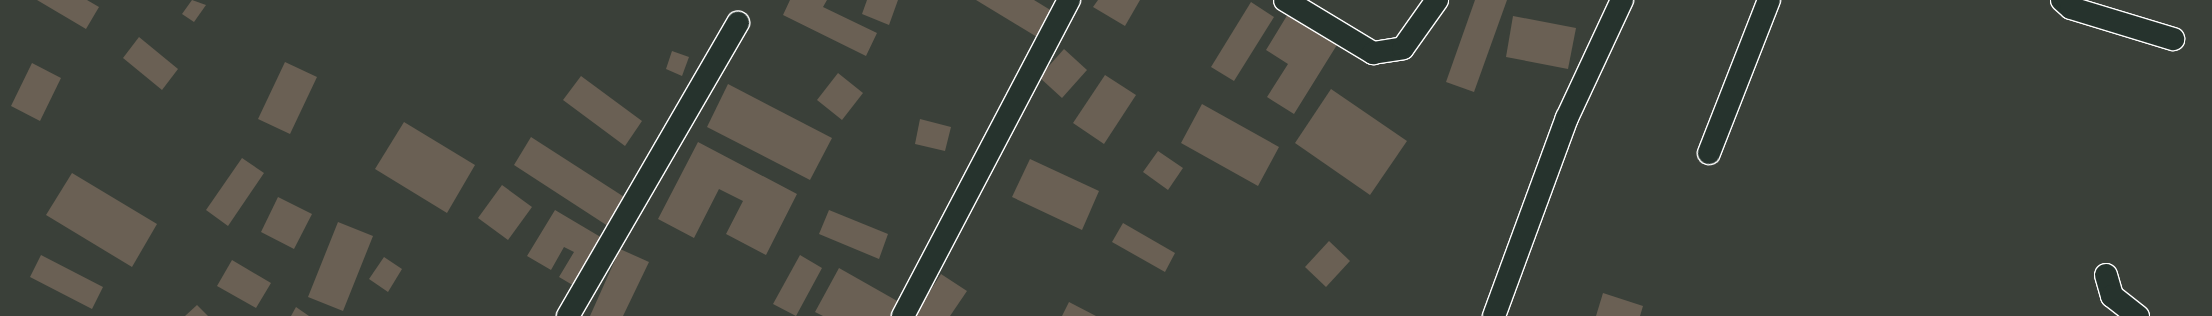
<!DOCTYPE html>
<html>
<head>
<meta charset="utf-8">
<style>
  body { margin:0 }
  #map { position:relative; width:2212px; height:316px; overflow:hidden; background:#3a4039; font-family:Dekko,sans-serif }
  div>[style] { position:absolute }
  .building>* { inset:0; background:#6a6054 }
  .roads { filter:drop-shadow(1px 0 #fff) drop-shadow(-1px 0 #fff) drop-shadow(0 1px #fff) drop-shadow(0 -1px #fff) }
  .street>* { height:22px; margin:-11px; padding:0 11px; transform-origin:11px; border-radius:11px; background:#26332d }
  span { translate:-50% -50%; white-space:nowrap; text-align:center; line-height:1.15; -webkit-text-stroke:3px #26332d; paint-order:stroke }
</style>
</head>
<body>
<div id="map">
  <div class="building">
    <i style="clip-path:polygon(37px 0,87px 0,99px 7px,86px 29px)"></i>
    <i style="clip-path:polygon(192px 0,206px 5px,194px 22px,182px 14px)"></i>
    <i style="clip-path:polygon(790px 0,827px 0,823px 7px,877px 33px,866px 56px,783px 15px)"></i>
    <i style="clip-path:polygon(867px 0,898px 0,889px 25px,862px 14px)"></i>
    <i style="clip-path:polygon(976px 0,1034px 0,1052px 11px,1037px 37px)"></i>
    <i style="clip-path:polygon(1098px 0,1140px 0,1125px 26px,1093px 7px)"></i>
    <i style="clip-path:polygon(1475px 0,1507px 0,1474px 92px,1446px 82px)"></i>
    <i style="clip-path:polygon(1251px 2px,1274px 17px,1234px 81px,1211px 67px)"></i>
    <i style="clip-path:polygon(1291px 9px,1340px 40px,1294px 114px,1267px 97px,1288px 64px,1266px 50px)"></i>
    <i style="clip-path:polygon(1513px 16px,1576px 28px,1568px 69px,1506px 57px)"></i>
    <i style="clip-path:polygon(139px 37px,178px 69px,162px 90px,123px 58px)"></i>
    <i style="clip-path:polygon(1064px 49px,1087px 70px,1062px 98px,1039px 77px)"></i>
    <i style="clip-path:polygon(672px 51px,689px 57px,682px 76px,666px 69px)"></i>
    <i style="clip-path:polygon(285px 62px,317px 77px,290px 134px,258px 119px)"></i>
    <i style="clip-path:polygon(32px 63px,61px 78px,40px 121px,11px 106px)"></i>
    <i style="clip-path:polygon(838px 73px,863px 93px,842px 120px,817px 100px)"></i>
    <i style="clip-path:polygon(1105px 75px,1136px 95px,1104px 144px,1073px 123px)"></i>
    <i style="clip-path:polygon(581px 76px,642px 121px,625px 146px,563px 100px)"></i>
    <i style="clip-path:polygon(728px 84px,832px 138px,810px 180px,707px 127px)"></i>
    <i style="clip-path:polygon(1331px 89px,1407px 141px,1370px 195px,1295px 143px)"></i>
    <i style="clip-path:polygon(1202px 104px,1279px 147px,1258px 186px,1181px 143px)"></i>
    <i style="clip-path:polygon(920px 119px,951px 127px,945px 151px,915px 144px)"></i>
    <i style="clip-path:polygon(404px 122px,475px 165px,447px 213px,375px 169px)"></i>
    <i style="clip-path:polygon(531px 137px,632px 202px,614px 230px,514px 165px)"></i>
    <i style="clip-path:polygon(698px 142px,797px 194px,766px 255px,726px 234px,743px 201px,719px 189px,694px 238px,658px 219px)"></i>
    <i style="clip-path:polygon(1158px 151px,1183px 168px,1168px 190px,1143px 172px)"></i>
    <i style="clip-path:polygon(242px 158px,264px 173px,228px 226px,206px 210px)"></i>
    <i style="clip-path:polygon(1030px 159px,1099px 191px,1082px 230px,1012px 197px)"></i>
    <i style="clip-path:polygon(72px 173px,157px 224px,132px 267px,46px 215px)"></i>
    <i style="clip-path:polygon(502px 185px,532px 207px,508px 240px,478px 218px)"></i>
    <i style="clip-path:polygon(278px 197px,312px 214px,294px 249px,261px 232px)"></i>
    <i style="clip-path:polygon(555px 210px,609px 242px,581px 290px,559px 277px,574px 252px,564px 247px,551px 270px,527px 256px)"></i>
    <i style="clip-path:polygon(829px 210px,888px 234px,879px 259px,819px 234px)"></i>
    <i style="clip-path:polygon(338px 222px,373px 236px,343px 311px,308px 297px)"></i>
    <i style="clip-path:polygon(1123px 223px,1175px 253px,1165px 272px,1112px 242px)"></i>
    <i style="clip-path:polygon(1329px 241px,1350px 261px,1326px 287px,1305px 267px)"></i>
    <i style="clip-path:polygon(620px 249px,649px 262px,623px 316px,590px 316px)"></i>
    <i style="clip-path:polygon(41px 255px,103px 287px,92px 309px,30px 277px)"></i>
    <i style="clip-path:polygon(800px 255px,822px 268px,796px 316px,773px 304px)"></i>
    <i style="clip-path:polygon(384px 257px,402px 269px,388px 292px,369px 279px)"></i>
    <i style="clip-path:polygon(232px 260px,271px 283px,256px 308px,217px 286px)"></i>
    <i style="clip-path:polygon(839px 268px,899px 302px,891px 316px,823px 316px,815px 312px)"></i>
    <i style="clip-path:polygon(941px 274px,967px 291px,950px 316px,914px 316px)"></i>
    <i style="clip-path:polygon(1603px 293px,1643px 306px,1640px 316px,1596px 316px)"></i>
    <i style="clip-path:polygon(1069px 302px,1096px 316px,1062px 316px)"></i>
    <i style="clip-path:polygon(197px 305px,208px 316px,185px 316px)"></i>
    <i style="clip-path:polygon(296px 307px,309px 316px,291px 316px)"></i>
  </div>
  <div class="roads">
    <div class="street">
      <i style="left:1285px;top:0;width:103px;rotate:31.1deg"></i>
      <i style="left:1373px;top:53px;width:30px;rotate:-9deg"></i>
      <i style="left:1403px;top:48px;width:59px;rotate:-54.7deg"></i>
      <i style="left:2062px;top:0;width:12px;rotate:42deg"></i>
      <i style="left:2071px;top:8px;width:107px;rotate:16.9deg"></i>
      <i style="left:1709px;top:153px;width:164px;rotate:-68.6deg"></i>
      <i style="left:2106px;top:275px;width:22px;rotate:74deg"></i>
      <i style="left:2112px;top:296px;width:33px;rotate:38deg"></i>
      <i style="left:568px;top:316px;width:339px;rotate:-59.9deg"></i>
      <i style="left:903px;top:316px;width:357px;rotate:-62.3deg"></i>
      <i style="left:1494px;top:316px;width:211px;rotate:-69.8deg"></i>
      <i style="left:1567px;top:118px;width:130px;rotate:-65deg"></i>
    </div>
  </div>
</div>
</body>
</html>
